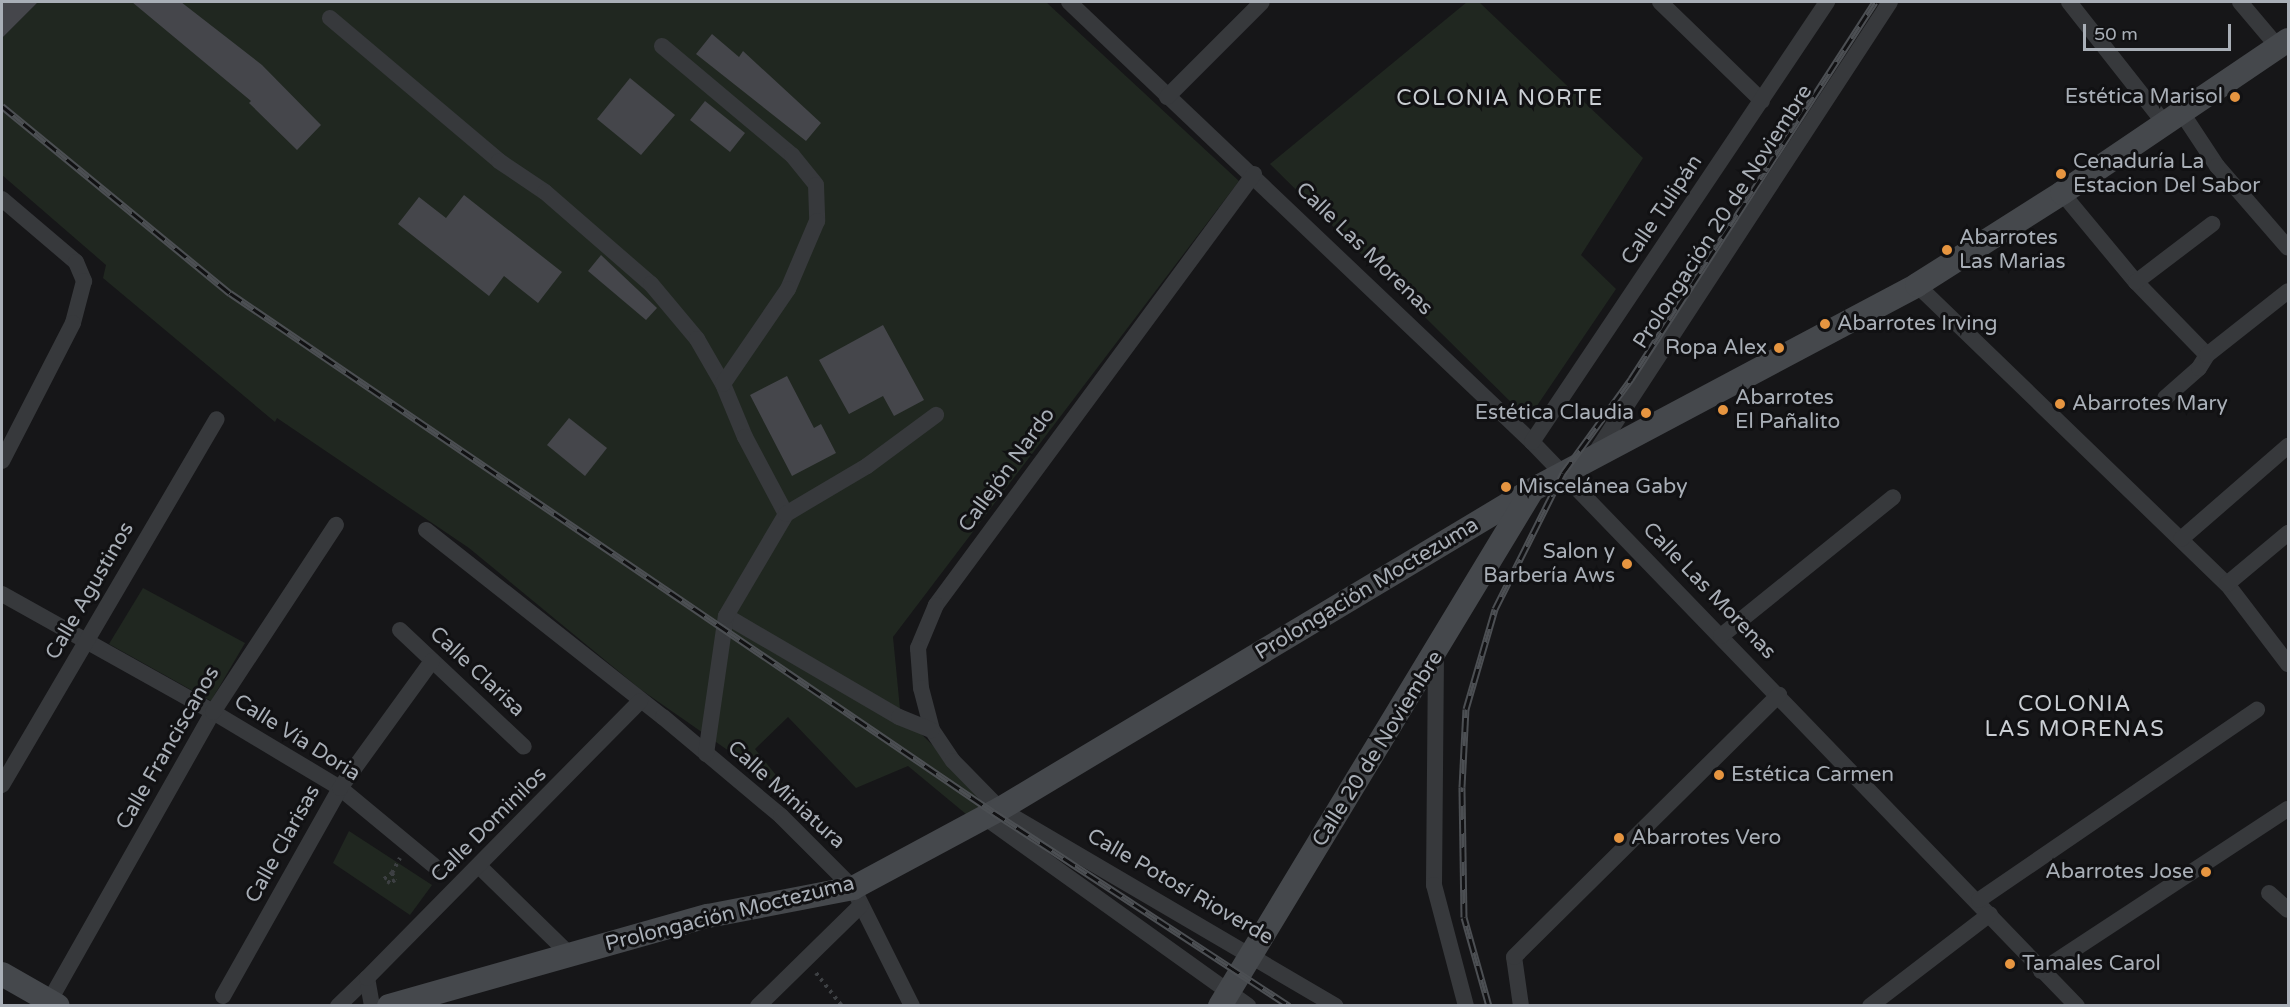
<!DOCTYPE html>
<html>
<head>
<meta charset="utf-8">
<style>
  body { margin:0 }
  #map { position:relative; width:2290px; height:1007px; overflow:hidden; background:#161618; font-family:"Varela Round",sans-serif }
  div>[style] { position:absolute }
  .green>* { inset:0; background:#202720 }
  .building>* { inset:0; background:#45464b }
  .path>* { height:4px; margin-top:-2px; transform-origin:0; background:repeating-linear-gradient(90deg,#3d4043 0 3px,transparent 0 7.5px) }
  .street>* { height:16px; margin:-8px; padding:0 8px; transform-origin:8px; border-radius:8px; background:#37393c }
  .secondary>* { height:24px; margin:-12px; padding:0 12px; transform-origin:12px; border-radius:12px; background:#45484c }
  .rail>* { height:7px; margin-top:-3.5px; transform-origin:0; background:repeating-linear-gradient(90deg,#111113 0 14px,#4c4f53 0 28px); box-sizing:border-box; border-block:2px solid #4c4f53 }
  .dots>* { width:16px; height:16px; translate:-50% -50%; box-sizing:border-box; border:3px solid #111113; border-radius:50% }
  span { translate:-50% -50%; white-space:nowrap; text-align:center; line-height:1.15; -webkit-text-stroke:6px #111113; paint-order:stroke }
  .poi-label { font-size:21px; color:#a9afb7 }
  .right { translate:-100% -50%; text-align:right }
  .left { translate:0 -50%; text-align:left }
  .street-label { font-size:21px; color:#a9afb7 }
  .neighbourhood-label { font-size:22px; color:#caced3; letter-spacing:1.5px }
  .frame { position:absolute; inset:0; border:3px solid #a9afb7; pointer-events:none }
  .scale { position:absolute; left:2083px; top:24px; width:148px; height:27px; box-sizing:border-box; border:3px solid #a9afb7; border-top:0; padding-left:8px; font-size:18px; line-height:21px; white-space:nowrap; color:#a9afb7; -webkit-text-stroke:4px #111113; paint-order:stroke }
</style>
</head>
<body>
<div id="map">
  <div class="green">
    <i style="clip-path:polygon(38px 2px,1046px 2px,1239px 181px,893px 637px,900px 709px,893px 706px,991px 803px,972px 819px,908px 766px,856px 788px,788px 717px,755px 749px,792px 795px,640px 689px,469px 548px,277px 418px,275px 422px,103px 278px,106px 265px,2px 175px,2px 38px)"></i>
    <i style="clip-path:polygon(1467px 2px,1479px 2px,1643px 158px,1581px 255px,1616px 289px,1528px 419px,1270px 164px)"></i>
    <i style="clip-path:polygon(143px 588px,245px 643px,211px 701px,109px 644px)"></i>
    <i style="clip-path:polygon(349px 831px,432px 885px,410px 915px,333px 863px)"></i>
  </div>
  <div class="building">
    <i style="clip-path:polygon(2px 2px,38px 2px,2px 38px)"></i>
    <i style="clip-path:polygon(132px 2px,181px 2px,262px 65px,321px 125px,297px 150px,249px 103px,251px 101px)"></i>
    <i style="clip-path:polygon(712px 34px,739px 57px,743px 51px,821px 123px,806px 141px,696px 54px)"></i>
    <i style="clip-path:polygon(630px 78px,675px 115px,641px 155px,597px 119px)"></i>
    <i style="clip-path:polygon(705px 101px,745px 133px,730px 152px,690px 120px)"></i>
    <i style="clip-path:polygon(464px 195px,562px 272px,538px 303px,504px 276px,489px 296px,398px 224px,419px 197px,446px 218px)"></i>
    <i style="clip-path:polygon(601px 255px,657px 308px,646px 320px,588px 271px)"></i>
    <i style="clip-path:polygon(883px 325px,924px 400px,894px 416px,883px 396px,849px 414px,819px 360px)"></i>
    <i style="clip-path:polygon(787px 376px,814px 428px,821px 424px,836px 453px,792px 476px,750px 395px)"></i>
    <i style="clip-path:polygon(569px 418px,607px 448px,585px 476px,547px 445px)"></i>
  </div>
  <div class="path">
    <i style="left:392px;top:873px;width:8px;rotate:67deg"></i>
    <i style="left:395px;top:880px;width:6px;rotate:149deg"></i>
    <i style="left:390px;top:883px;width:7px;rotate:-146deg"></i>
    <i style="left:384px;top:879px;width:10px;rotate:-37deg"></i>
    <i style="left:392px;top:873px;width:17px;rotate:-62deg"></i>
    <i style="left:816px;top:973px;width:42px;rotate:51.8deg"></i>
  </div>
  <div class="street">
    <i style="left:1069px;top:2px;width:639px;rotate:43.54deg"></i>
    <i style="left:1532px;top:442px;width:784px;rotate:45.98deg"></i>
    <i style="left:1660px;top:2px;width:142px;rotate:44.1deg"></i>
    <i style="left:2069px;top:2px;width:155px;rotate:51.8deg"></i>
    <i style="left:2240px;top:2px;width:59px;rotate:49.8deg"></i>
    <i style="left:330px;top:18px;width:221px;rotate:40.2deg"></i>
    <i style="left:499px;top:161px;width:55px;rotate:34deg"></i>
    <i style="left:545px;top:192px;width:140px;rotate:41deg"></i>
    <i style="left:651px;top:284px;width:72px;rotate:50.1deg"></i>
    <i style="left:697px;top:339px;width:52px;rotate:60deg"></i>
    <i style="left:723px;top:384px;width:57px;rotate:67.5deg"></i>
    <i style="left:745px;top:437px;width:87px;rotate:62deg"></i>
    <i style="left:662px;top:46px;width:170px;rotate:40deg"></i>
    <i style="left:792px;top:155px;width:38px;rotate:51deg"></i>
    <i style="left:816px;top:185px;width:36px;rotate:88deg"></i>
    <i style="left:817px;top:221px;width:74px;rotate:113.1deg"></i>
    <i style="left:788px;top:289px;width:115px;rotate:124.4deg"></i>
    <i style="left:1167px;top:97px;width:134px;rotate:-45deg"></i>
    <i style="left:2182px;top:113px;width:64px;rotate:56.6deg"></i>
    <i style="left:2217px;top:166px;width:108px;rotate:49.1deg"></i>
    <i style="left:1254px;top:174px;width:536px;rotate:126.42deg"></i>
    <i style="left:936px;top:605px;width:47px;rotate:112.7deg"></i>
    <i style="left:918px;top:648px;width:40px;rotate:85.7deg"></i>
    <i style="left:921px;top:688px;width:43px;rotate:75.3deg"></i>
    <i style="left:932px;top:730px;width:37px;rotate:56deg"></i>
    <i style="left:953px;top:761px;width:67px;rotate:45.6deg"></i>
    <i style="left:1000px;top:809px;width:389px;rotate:30.4deg"></i>
    <i style="left:2062px;top:193px;width:116px;rotate:50.3deg"></i>
    <i style="left:2136px;top:282px;width:102px;rotate:45.8deg"></i>
    <i style="left:2px;top:199px;width:97px;rotate:40.4deg"></i>
    <i style="left:76px;top:262px;width:21px;rotate:67deg"></i>
    <i style="left:84px;top:281px;width:43px;rotate:104.7deg"></i>
    <i style="left:73px;top:323px;width:155px;rotate:117.2deg"></i>
    <i style="left:2136px;top:282px;width:96px;rotate:-37.3deg"></i>
    <i style="left:1917px;top:285px;width:431px;rotate:44deg"></i>
    <i style="left:2227px;top:584px;width:101px;rotate:52.7deg"></i>
    <i style="left:2165px;top:398px;width:45px;rotate:-41.4deg"></i>
    <i style="left:2199px;top:368px;width:15px;rotate:-58deg"></i>
    <i style="left:2207px;top:355px;width:103px;rotate:-38.3deg"></i>
    <i style="left:1532px;top:442px;width:530px;rotate:-56.16deg"></i>
    <i style="left:1594px;top:455px;width:541px;rotate:-56.84deg"></i>
    <i style="left:426px;top:530px;width:302px;rotate:38.3deg"></i>
    <i style="left:663px;top:717px;width:154px;rotate:40deg"></i>
    <i style="left:781px;top:816px;width:102px;rotate:45deg"></i>
    <i style="left:853px;top:888px;width:132px;rotate:63.4deg"></i>
    <i style="left:2181px;top:539px;width:142px;rotate:-41deg"></i>
    <i style="left:2227px;top:584px;width:80px;rotate:-39.9deg"></i>
    <i style="left:2px;top:594px;width:242px;rotate:29.2deg"></i>
    <i style="left:213px;top:712px;width:148px;rotate:30.9deg"></i>
    <i style="left:340px;top:788px;width:121px;rotate:39.6deg"></i>
    <i style="left:726px;top:616px;width:200px;rotate:30.3deg"></i>
    <i style="left:899px;top:717px;width:35px;rotate:22deg"></i>
    <i style="left:400px;top:630px;width:170px;rotate:43.3deg"></i>
    <i style="left:1721px;top:636px;width:221px;rotate:-38.9deg"></i>
    <i style="left:1436px;top:655px;width:230px;rotate:90.5deg"></i>
    <i style="left:1434px;top:885px;width:125px;rotate:75.2deg"></i>
    <i style="left:706px;top:754px;width:139px;rotate:-81.8deg"></i>
    <i style="left:726px;top:616px;width:118px;rotate:-59.5deg"></i>
    <i style="left:786px;top:514px;width:94px;rotate:-30.7deg"></i>
    <i style="left:867px;top:466px;width:86px;rotate:-36.5deg"></i>
    <i style="left:2px;top:785px;width:424px;rotate:-59.6deg"></i>
    <i style="left:983px;top:816px;width:326px;rotate:35.6deg"></i>
    <i style="left:480px;top:867px;width:123px;rotate:44.3deg"></i>
    <i style="left:2269px;top:893px;width:25px;rotate:42deg"></i>
    <i style="left:1979px;top:900px;width:337px;rotate:-34.4deg"></i>
    <i style="left:2041px;top:971px;width:295px;rotate:-33.3deg"></i>
    <i style="left:223px;top:996px;width:239px;rotate:-60.6deg"></i>
    <i style="left:340px;top:788px;width:157px;rotate:-54.1deg"></i>
    <i style="left:50px;top:1000px;width:331px;rotate:-60.5deg"></i>
    <i style="left:213px;top:712px;width:224px;rotate:-56.7deg"></i>
    <i style="left:338px;top:1006px;width:40px;rotate:-44deg"></i>
    <i style="left:372px;top:1006px;width:28px;rotate:-100deg"></i>
    <i style="left:367px;top:978px;width:389px;rotate:-45.4deg"></i>
    <i style="left:758px;top:1006px;width:144px;rotate:-44.4deg"></i>
    <i style="left:1521px;top:1006px;width:49px;rotate:-98.1deg"></i>
    <i style="left:1514px;top:957px;width:373px;rotate:-44.7deg"></i>
    <i style="left:1870px;top:1006px;width:151px;rotate:-37.5deg"></i>
  </div>
  <div class="secondary">
    <i style="left:2px;top:974px;width:64px;rotate:29.7deg"></i>
    <i style="left:389px;top:1006px;width:331px;rotate:-15.8deg"></i>
    <i style="left:708px;top:916px;width:148px;rotate:-10.9deg"></i>
    <i style="left:853px;top:888px;width:167px;rotate:-28.3deg"></i>
    <i style="left:1000px;top:809px;width:620px;rotate:-30.95deg"></i>
    <i style="left:1532px;top:490px;width:436px;rotate:-28deg"></i>
    <i style="left:1917px;top:285px;width:172px;rotate:-32.4deg"></i>
    <i style="left:2062px;top:193px;width:273px;rotate:-34.1deg"></i>
    <i style="left:1220px;top:1006px;width:601px;rotate:-58.82deg"></i>
  </div>
  <div class="rail">
    <i style="left:2px;top:106px;width:295px;rotate:39.4deg"></i>
    <i style="left:230px;top:293px;width:923px;rotate:34.22deg"></i>
    <i style="left:993px;top:812px;width:354px;rotate:33.2deg"></i>
    <i style="left:1489px;top:1006px;width:92px;rotate:-105.7deg"></i>
    <i style="left:1464px;top:917px;width:130px;rotate:-90.9deg"></i>
    <i style="left:1462px;top:787px;width:78px;rotate:-87.1deg"></i>
    <i style="left:1466px;top:709px;width:104px;rotate:-73.8deg"></i>
    <i style="left:1495px;top:609px;width:152px;rotate:-63.4deg"></i>
    <i style="left:1563px;top:473px;width:116px;rotate:-54.1deg"></i>
    <i style="left:1631px;top:379px;width:449px;rotate:-57.1deg"></i>
  </div>
  <div class="dots">
    <i style="left:2235px;top:97px;background:#e69540"></i>
    <i style="left:2061px;top:174px;background:#e69540"></i>
    <i style="left:1947px;top:250px;background:#e69540"></i>
    <i style="left:1825px;top:324px;background:#e69540"></i>
    <i style="left:1779px;top:348px;background:#e69540"></i>
    <i style="left:2060px;top:404px;background:#e69540"></i>
    <i style="left:1723px;top:410px;background:#e69540"></i>
    <i style="left:1646px;top:413px;background:#e69540"></i>
    <i style="left:1506px;top:487px;background:#e69540"></i>
    <i style="left:1627px;top:564px;background:#e69540"></i>
    <i style="left:1719px;top:775px;background:#e69540"></i>
    <i style="left:1619px;top:838px;background:#e69540"></i>
    <i style="left:2206px;top:872px;background:#e69540"></i>
    <i style="left:2010px;top:964px;background:#e69540"></i>
  </div>
  <div class="poi-label">
    <span class="right" style="left:2223px;top:97px">Estética Marisol</span>
    <span class="left" style="left:2073px;top:174px">Cenaduría La<br>Estacion Del Sabor</span>
    <span class="left" style="left:1959px;top:250px">Abarrotes<br>Las Marias</span>
    <span class="left" style="left:1837px;top:324px">Abarrotes Irving</span>
    <span class="right" style="left:1767px;top:348px">Ropa Alex</span>
    <span class="left" style="left:1735px;top:410px">Abarrotes<br>El Pañalito</span>
    <span class="left" style="left:2072px;top:404px">Abarrotes Mary</span>
    <span class="right" style="left:1634px;top:413px">Estética Claudia</span>
    <span class="left" style="left:1518px;top:487px">Miscelánea Gaby</span>
    <span class="right" style="left:1615px;top:564px">Salon y<br>Barbería Aws</span>
    <span class="left" style="left:1731px;top:775px">Estética Carmen</span>
    <span class="left" style="left:1631px;top:838px">Abarrotes Vero</span>
    <span class="right" style="left:2194px;top:872px">Abarrotes Jose</span>
    <span class="left" style="left:2022px;top:964px">Tamales Carol</span>
  </div>
  <div class="street-label">
    <span style="left:1662px;top:210px;rotate:-56deg">Calle Tulipán</span>
    <span style="left:1723px;top:217px;rotate:-57deg">Prolongación 20 de Noviembre</span>
    <span style="left:1364px;top:249px;rotate:44deg">Calle Las Morenas</span>
    <span style="left:1007px;top:470px;rotate:-54deg">Callejón Nardo</span>
    <span style="left:1367px;top:589px;rotate:-31deg">Prolongación Moctezuma</span>
    <span style="left:90px;top:591px;rotate:-60deg">Calle Agustinos</span>
    <span style="left:1709px;top:591px;rotate:46deg">Calle Las Morenas</span>
    <span style="left:477px;top:672px;rotate:43deg">Calle Clarisa</span>
    <span style="left:297px;top:738px;rotate:32deg">Calle Vía Doria</span>
    <span style="left:168px;top:748px;rotate:-60deg">Calle Franciscanos</span>
    <span style="left:1378px;top:749px;rotate:-58deg">Calle 20 de Noviembre</span>
    <span style="left:786px;top:795px;rotate:42deg">Calle Miniatura</span>
    <span style="left:489px;top:825px;rotate:-45deg">Calle Dominilos</span>
    <span style="left:283px;top:844px;rotate:-61deg">Calle Clarisas</span>
    <span style="left:1180px;top:887px;rotate:30deg">Calle Potosí Rioverde</span>
    <span style="left:730px;top:914px;rotate:-14deg">Prolongación Moctezuma</span>
  </div>
  <div class="neighbourhood-label">
    <span style="left:1500px;top:99px">COLONIA NORTE</span>
    <span style="left:2075px;top:717px">COLONIA<br>LAS MORENAS</span>
  </div>
  <div class="frame"></div>
  <div class="scale">50 m</div>
</div>
</body>
</html>
